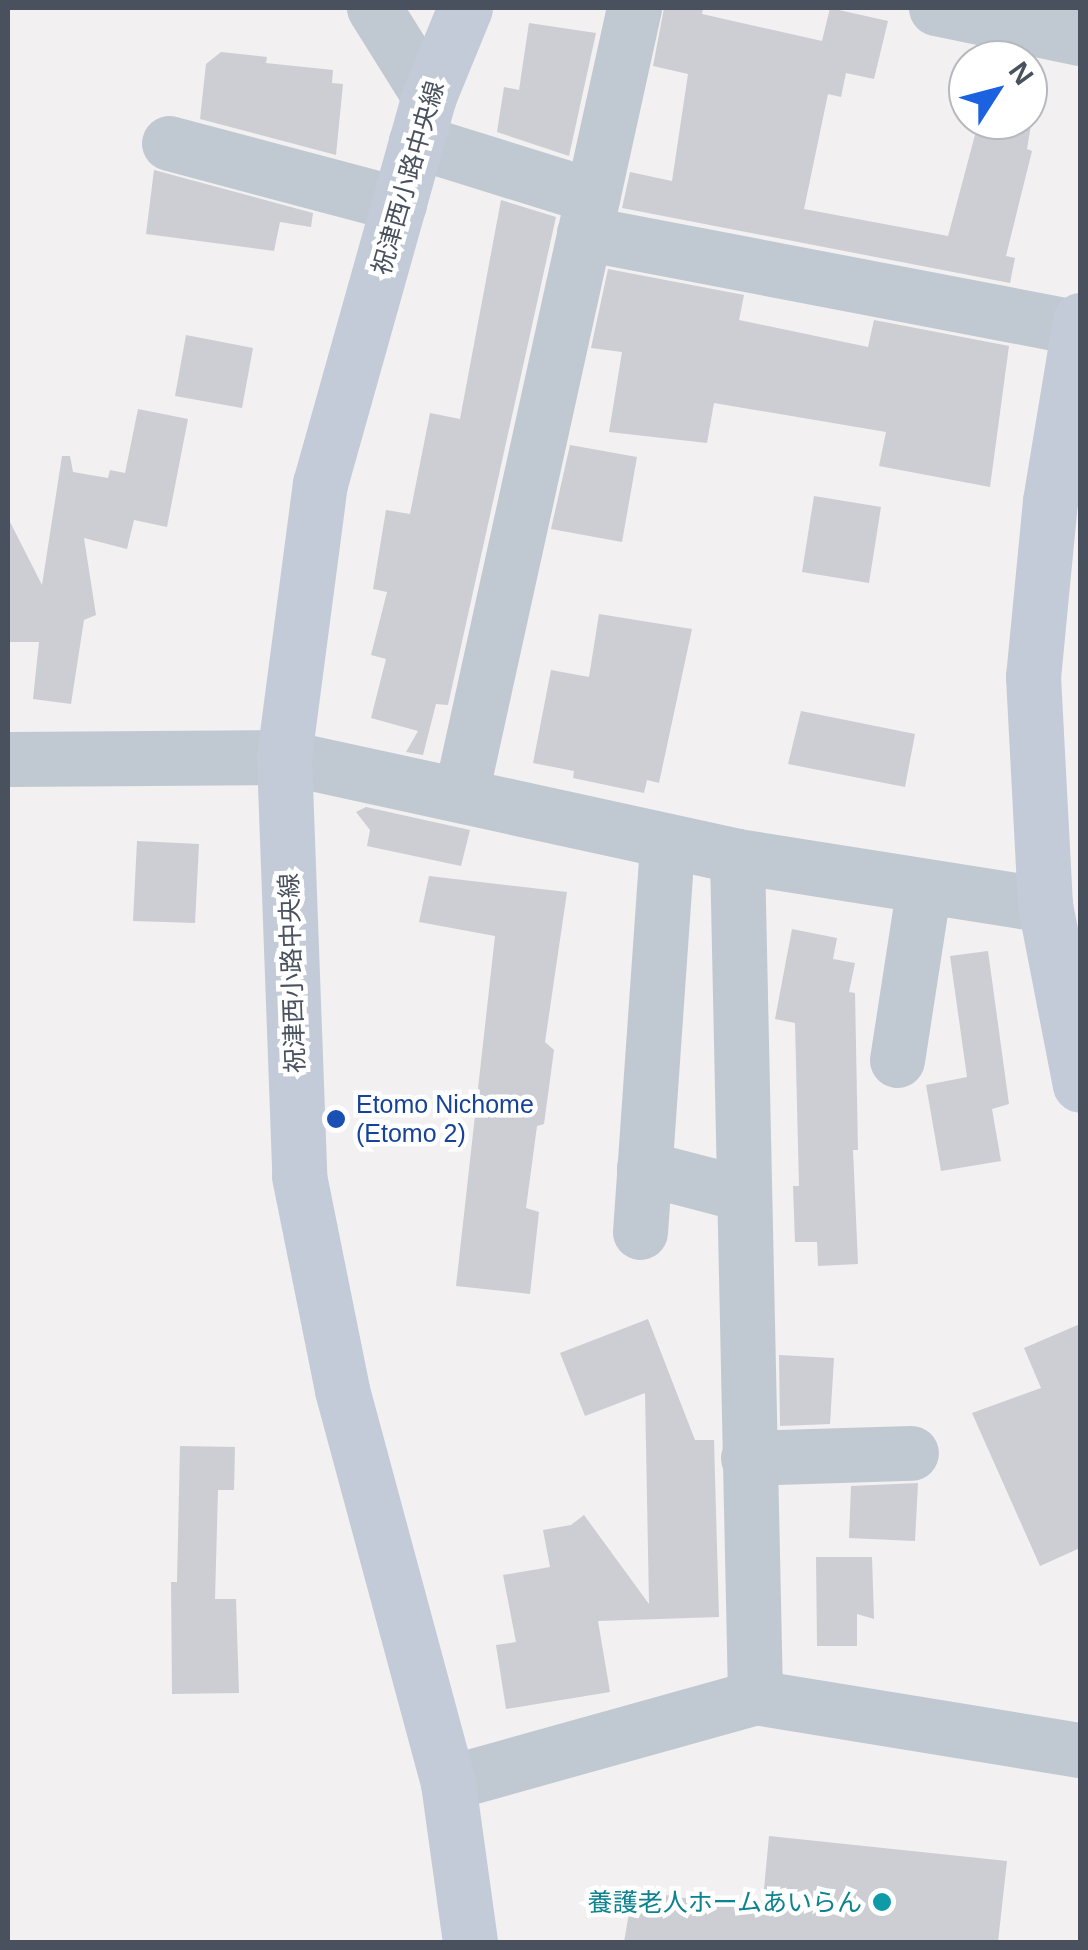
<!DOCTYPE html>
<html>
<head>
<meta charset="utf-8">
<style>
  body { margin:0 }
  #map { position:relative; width:1088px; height:1950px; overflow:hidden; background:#f2f0f0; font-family:Helvetica,"Noto Sans JP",sans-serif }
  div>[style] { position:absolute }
  .building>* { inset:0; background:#ccced4 }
  .street>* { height:55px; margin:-27.5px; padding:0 27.5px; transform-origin:27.5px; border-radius:27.5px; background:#c0c9d1 }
  .secondary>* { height:55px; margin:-27.5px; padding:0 27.5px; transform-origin:27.5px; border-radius:27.5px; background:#c3cbd8 }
  .dots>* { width:28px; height:28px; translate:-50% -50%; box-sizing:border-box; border:5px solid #fff; border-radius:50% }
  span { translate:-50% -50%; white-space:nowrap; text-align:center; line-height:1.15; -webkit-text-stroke:9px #fff; paint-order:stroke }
  .street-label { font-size:25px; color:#48515d }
  .transit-label { font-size:25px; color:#164399 }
  .left { translate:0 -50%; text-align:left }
  .culture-label { font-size:25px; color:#0d838f }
  .right { translate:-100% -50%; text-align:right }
  .frame { position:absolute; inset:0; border:10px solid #48515d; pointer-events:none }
  .north { position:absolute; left:948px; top:40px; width:100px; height:100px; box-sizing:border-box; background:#fff; border:2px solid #b6b9be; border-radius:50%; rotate:54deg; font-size:28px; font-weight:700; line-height:40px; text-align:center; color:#48515d }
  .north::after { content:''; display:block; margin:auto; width:35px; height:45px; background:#1c61e0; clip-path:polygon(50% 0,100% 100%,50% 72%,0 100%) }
</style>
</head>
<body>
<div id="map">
  <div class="building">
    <i style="clip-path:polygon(664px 8px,703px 8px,702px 14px,822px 41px,830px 8px,888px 21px,874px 79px,846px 73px,841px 97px,828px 94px,804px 209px,948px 236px,979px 120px,1028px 120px,1028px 62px,1041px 64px,1027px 149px,1032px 151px,1006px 256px,1015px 258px,1010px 283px,622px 208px,630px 172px,672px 181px,688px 74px,653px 66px)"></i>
    <i style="clip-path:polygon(529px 23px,596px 33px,569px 156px,497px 132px,504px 87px,519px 90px)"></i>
    <i style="clip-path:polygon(221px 52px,267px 57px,266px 63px,333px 70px,332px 83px,343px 84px,336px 155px,200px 119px,206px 64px)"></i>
    <i style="clip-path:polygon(154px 170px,313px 213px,311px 227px,280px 222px,274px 251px,146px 234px)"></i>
    <i style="clip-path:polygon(501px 200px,556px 217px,448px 705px,436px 704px,423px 755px,406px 752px,418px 731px,371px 718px,386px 659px,371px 655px,387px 592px,373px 589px,386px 510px,410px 514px,430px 413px,460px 419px)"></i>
    <i style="clip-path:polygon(608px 269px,744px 295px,739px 320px,868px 347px,874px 320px,1009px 346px,990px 487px,879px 466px,886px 432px,714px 403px,707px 443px,609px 432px,622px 352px,591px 348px)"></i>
    <i style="clip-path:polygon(186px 335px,253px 348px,242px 408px,175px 396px)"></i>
    <i style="clip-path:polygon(138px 409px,188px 419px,167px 527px,134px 520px,127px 549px,84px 538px,96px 615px,84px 620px,71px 704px,33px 699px,39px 642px,8px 642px,8px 518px,42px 585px,62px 456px,70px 456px,73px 472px,108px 478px,110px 470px,125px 473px)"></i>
    <i style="clip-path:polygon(570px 445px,637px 457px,622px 542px,551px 529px)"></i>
    <i style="clip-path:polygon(814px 496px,881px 507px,869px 583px,802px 572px)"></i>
    <i style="clip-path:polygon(599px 614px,692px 629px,659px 783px,647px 780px,644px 793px,573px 778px,574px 771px,533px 763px,551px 670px,589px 677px)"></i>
    <i style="clip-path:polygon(801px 711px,915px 734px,905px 787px,788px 764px)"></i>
    <i style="clip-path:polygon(366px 807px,470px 830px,461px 866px,367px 846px,370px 830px,356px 812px)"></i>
    <i style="clip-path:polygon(137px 841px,199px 844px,195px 923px,133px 921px)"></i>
    <i style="clip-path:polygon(429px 876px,567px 892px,545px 1042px,554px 1050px,544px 1124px,537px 1126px,526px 1208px,539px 1212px,530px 1294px,456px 1286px,495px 936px,419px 922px)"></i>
    <i style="clip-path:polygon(792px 929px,837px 938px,833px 959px,855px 963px,849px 992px,855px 993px,858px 1150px,853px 1150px,858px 1264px,818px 1266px,817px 1242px,795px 1242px,793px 1186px,799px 1186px,795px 1023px,775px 1019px)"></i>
    <i style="clip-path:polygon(988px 951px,1009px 1104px,992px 1109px,1001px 1161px,941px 1171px,926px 1085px,967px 1077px,950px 956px)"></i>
    <i style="clip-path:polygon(648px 1319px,695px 1440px,714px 1440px,719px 1617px,598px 1621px,610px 1692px,506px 1709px,496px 1645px,516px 1642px,503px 1575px,550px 1567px,543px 1530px,571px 1525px,584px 1515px,649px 1604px,645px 1393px,585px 1416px,560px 1353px)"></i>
    <i style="clip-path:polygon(1080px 1324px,1080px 1548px,1040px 1566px,972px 1413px,1041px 1388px,1024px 1348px)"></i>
    <i style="clip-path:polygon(779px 1355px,834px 1358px,830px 1424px,780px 1426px)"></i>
    <i style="clip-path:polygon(180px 1446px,235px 1447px,234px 1490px,218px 1490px,215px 1599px,236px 1599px,239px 1693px,172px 1694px,171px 1582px,177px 1582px)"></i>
    <i style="clip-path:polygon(918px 1483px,915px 1541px,849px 1538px,851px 1486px)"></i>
    <i style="clip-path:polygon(816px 1557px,872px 1557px,874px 1619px,857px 1614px,857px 1646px,817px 1646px)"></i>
    <i style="clip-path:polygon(769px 1836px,1007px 1861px,998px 1942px,624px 1942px,633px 1890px,762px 1910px)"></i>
  </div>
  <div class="street">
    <i style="left:374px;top:8px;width:104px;rotate:58deg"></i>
    <i style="left:936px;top:8px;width:147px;rotate:11.8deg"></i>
    <i style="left:416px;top:141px;width:185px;rotate:17.3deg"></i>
    <i style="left:169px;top:143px;width:238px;rotate:14.9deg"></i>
    <i style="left:584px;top:233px;width:505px;rotate:10.84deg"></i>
    <i style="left:8px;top:759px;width:276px;rotate:-0.4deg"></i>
    <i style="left:284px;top:757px;width:464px;rotate:12.3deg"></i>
    <i style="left:737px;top:856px;width:312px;rotate:9deg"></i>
    <i style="left:461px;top:793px;width:804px;rotate:-77.57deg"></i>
    <i style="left:737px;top:856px;width:841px;rotate:88.77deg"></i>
    <i style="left:897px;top:1060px;width:176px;rotate:-81.2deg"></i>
    <i style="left:644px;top:1168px;width:103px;rotate:14.6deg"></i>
    <i style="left:640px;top:1232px;width:392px;rotate:-86deg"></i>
    <i style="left:748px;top:1458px;width:163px;rotate:-1.8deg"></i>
    <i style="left:448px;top:1783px;width:319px;rotate:-15.6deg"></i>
    <i style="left:755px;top:1697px;width:329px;rotate:9.3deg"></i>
  </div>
  <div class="secondary">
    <i style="left:465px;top:8px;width:95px;rotate:112.2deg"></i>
    <i style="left:429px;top:96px;width:402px;rotate:105.7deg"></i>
    <i style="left:320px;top:483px;width:276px;rotate:97.5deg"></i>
    <i style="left:284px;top:757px;width:419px;rotate:87.9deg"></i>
    <i style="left:299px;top:1176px;width:218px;rotate:78.6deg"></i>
    <i style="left:342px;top:1390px;width:407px;rotate:74.9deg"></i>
    <i style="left:448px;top:1783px;width:161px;rotate:82.1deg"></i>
    <i style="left:1080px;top:320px;width:183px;rotate:99.4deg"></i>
    <i style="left:1050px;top:501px;width:176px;rotate:95.5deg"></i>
    <i style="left:1033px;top:676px;width:229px;rotate:87deg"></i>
    <i style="left:1045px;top:905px;width:183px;rotate:79deg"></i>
  </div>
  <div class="dots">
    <i style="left:336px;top:1119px;background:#1a4fb4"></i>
    <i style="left:882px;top:1902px;background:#0f9aa8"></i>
  </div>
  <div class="street-label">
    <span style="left:408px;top:178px;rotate:-74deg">祝津西小路中央線</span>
    <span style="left:292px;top:973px;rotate:-92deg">祝津西小路中央線</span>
  </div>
  <div class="transit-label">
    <span class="left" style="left:356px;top:1119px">Etomo Nichome<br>(Etomo 2)</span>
  </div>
  <div class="culture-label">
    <span class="right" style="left:862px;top:1902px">養護老人ホームあいらん</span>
  </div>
  <div class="frame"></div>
  <div class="north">N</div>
</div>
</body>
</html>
